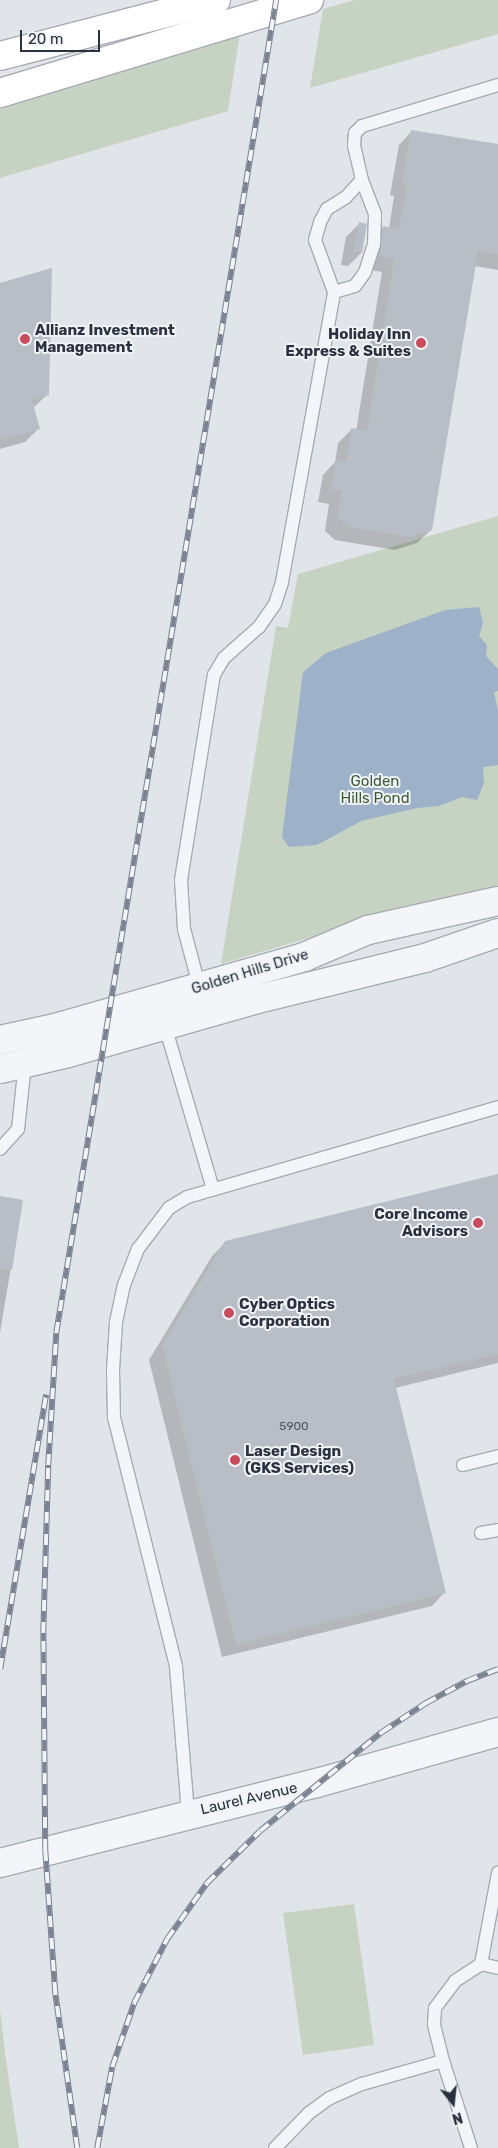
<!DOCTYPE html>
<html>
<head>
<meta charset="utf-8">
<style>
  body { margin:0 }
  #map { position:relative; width:498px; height:2148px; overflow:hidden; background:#e1e4e9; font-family:Rubik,sans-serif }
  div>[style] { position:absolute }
  .green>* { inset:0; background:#c6d3c2 }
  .water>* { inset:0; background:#9db1c8 }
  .shadow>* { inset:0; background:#0003 }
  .building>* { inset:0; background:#b8bdc6 }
  .roads { filter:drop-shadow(1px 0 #a6abb3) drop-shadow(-1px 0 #a6abb3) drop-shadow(0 1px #a6abb3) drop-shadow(0 -1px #a6abb3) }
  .service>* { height:12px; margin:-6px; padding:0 6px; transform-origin:6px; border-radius:6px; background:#f4f5f8 }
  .tertiary>* { height:28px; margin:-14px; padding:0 14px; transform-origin:14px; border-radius:14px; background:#f4f5f8 }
  .motorway>* { height:28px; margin:-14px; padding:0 14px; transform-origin:14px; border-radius:14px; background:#fff }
  .rail>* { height:5.5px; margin-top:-2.75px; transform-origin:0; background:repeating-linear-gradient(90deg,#f1f3f7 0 11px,#7b8392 0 22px); box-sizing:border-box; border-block:1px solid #7b8392 }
  .dots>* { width:14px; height:14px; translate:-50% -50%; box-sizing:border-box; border:2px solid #f1f3f7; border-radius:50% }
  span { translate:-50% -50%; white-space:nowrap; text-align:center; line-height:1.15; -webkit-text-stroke:4px #f1f3f7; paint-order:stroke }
  .number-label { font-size:12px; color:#4e5562 }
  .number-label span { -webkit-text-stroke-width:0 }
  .poi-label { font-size:15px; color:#2a3240; font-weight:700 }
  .left { translate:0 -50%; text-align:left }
  .right { translate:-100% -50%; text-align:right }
  .park-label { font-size:15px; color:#3e5b38 }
  .street-label { font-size:15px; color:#2a3240 }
  .north { position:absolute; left:428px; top:2078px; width:50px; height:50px; -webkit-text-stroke:4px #f1f3f7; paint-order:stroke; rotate:164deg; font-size:14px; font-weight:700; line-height:20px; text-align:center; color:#2a3240 }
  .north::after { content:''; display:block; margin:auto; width:18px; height:22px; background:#2a3240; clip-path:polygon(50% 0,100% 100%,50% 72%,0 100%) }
  .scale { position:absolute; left:20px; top:30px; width:80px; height:22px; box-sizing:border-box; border:2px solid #2a3240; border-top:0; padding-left:6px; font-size:15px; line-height:18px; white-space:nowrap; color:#2a3240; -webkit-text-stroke:4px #f1f3f7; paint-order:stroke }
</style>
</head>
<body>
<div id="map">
  <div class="green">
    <i style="clip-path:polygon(355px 0,498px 0,498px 34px,310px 88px,323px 9px)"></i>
    <i style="clip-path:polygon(240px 33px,228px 111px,0 178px,0 104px)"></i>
    <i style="clip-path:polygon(498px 516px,498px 891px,375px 918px,221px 964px,276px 626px,288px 628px,298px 574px)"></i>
    <i style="clip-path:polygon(354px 1904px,374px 2045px,303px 2055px,283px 1913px)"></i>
    <i style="clip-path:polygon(0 2009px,5px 2053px,19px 2148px,0 2148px)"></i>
  </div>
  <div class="water">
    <i style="clip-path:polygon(479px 607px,483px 623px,479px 636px,487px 645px,486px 656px,498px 669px,498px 691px,494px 692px,498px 711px,498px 765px,483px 767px,484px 783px,477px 800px,462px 797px,439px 806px,417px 808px,361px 821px,317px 845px,289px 847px,282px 837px,303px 672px,326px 653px,445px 610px)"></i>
  </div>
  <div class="shadow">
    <i style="clip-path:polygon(412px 131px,498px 175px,498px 270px,474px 266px,431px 530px,417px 543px,395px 550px,335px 540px,325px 531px,329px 504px,318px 502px,323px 475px,335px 462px,338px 443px,351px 430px,356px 431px,382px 272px,366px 269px,370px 241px,383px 228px,389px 229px,394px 196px,390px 195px,399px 145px)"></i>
    <i style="clip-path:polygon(359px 224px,361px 253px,348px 266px,341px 265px,346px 237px)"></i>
    <i style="clip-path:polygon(0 284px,48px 394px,33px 408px,38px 429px,25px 442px,0 449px)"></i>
    <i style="clip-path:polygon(498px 1175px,498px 1363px,395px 1388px,445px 1592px,432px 1606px,222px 1657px,149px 1360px,212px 1256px,226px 1242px)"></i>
    <i style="clip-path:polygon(0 1197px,22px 1201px,0 1333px)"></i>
  </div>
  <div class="building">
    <i style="clip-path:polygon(411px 130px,498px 144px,498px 255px,478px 251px,432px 530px,410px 537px,349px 527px,337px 517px,342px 491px,331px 489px,336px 460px,346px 462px,351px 428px,367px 431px,394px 259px,379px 256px,383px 226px,399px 229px,407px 183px,402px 182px)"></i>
    <i style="clip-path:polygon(359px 222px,367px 224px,362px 253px,353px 252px)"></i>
    <i style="clip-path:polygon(52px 268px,49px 395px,32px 400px,40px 429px,0 440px,0 283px)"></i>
    <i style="clip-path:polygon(498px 1174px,498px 1354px,394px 1379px,446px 1593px,236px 1645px,162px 1345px,225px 1241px)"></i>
    <i style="clip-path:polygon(0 1196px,23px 1200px,12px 1270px,0 1269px)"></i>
  </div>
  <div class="roads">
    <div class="service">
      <i style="left:334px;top:292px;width:22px;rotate:-16deg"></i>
      <i style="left:355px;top:286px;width:17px;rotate:-54deg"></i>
      <i style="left:365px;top:272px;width:29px;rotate:-72deg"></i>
      <i style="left:374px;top:244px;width:30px;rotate:-88deg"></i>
      <i style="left:375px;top:214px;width:36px;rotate:-111deg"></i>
      <i style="left:200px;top:989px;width:62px;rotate:-104.9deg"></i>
      <i style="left:184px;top:929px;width:49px;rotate:-93.5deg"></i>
      <i style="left:181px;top:880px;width:208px;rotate:-80.9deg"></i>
      <i style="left:214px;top:675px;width:20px;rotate:-60deg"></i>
      <i style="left:224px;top:658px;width:47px;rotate:-41.5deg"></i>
      <i style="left:259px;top:627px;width:28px;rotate:-55deg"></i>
      <i style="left:275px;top:604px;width:23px;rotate:-72deg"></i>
      <i style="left:282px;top:582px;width:295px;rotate:-79.8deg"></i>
      <i style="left:334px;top:292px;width:55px;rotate:-110.1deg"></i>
      <i style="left:315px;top:240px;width:19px;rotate:-74deg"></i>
      <i style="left:320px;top:222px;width:15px;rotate:-62deg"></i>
      <i style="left:327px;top:209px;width:22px;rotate:-32deg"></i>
      <i style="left:346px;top:197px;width:23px;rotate:-47deg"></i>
      <i style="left:362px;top:180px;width:35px;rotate:-103deg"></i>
      <i style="left:354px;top:146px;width:13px;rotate:-86deg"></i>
      <i style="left:355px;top:133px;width:10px;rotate:-45deg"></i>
      <i style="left:362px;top:126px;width:142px;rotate:-16.8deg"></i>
      <i style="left:165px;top:1026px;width:170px;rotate:73.6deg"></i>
      <i style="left:0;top:1149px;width:27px;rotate:-48deg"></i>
      <i style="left:18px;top:1129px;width:65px;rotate:-83.9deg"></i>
      <i style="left:463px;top:1465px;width:36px;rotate:-14deg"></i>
      <i style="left:481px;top:1533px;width:17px;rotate:-10deg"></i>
      <i style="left:188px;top:1813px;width:147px;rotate:-94.7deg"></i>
      <i style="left:176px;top:1666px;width:256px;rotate:-104deg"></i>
      <i style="left:114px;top:1418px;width:48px;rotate:-91.2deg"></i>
      <i style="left:113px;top:1370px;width:48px;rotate:-86.4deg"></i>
      <i style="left:116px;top:1322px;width:38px;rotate:-78deg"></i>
      <i style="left:124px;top:1285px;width:39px;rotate:-69deg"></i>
      <i style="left:138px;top:1249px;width:51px;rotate:-52.9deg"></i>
      <i style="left:169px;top:1208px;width:21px;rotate:-31deg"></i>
      <i style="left:187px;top:1197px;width:324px;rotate:-16.1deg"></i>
      <i style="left:481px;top:1964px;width:17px;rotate:13deg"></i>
      <i style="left:275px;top:2148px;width:49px;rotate:-45.8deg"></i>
      <i style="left:309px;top:2113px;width:26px;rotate:-36deg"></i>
      <i style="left:330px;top:2098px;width:35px;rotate:-24deg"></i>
      <i style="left:362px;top:2084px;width:84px;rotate:-15.9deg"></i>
      <i style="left:471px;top:2148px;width:91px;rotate:-107.8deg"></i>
      <i style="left:443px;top:2061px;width:38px;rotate:-104deg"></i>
      <i style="left:434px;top:2024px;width:16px;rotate:-86deg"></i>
      <i style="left:435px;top:2008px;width:34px;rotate:-53deg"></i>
      <i style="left:455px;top:1981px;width:31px;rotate:-33deg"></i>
      <i style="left:481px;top:1964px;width:93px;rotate:-79.4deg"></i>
    </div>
    <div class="tertiary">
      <i style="left:0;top:1040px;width:60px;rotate:-12.4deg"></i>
      <i style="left:59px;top:1027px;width:255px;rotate:-15.9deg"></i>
      <i style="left:304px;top:957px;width:69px;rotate:-22.9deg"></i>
      <i style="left:368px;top:930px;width:133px;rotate:-12.6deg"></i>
      <i style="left:0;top:1069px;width:70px;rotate:-13.2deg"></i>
      <i style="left:68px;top:1053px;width:198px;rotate:-15.9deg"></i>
      <i style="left:258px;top:999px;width:172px;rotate:-13.8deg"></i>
      <i style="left:425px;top:958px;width:77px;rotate:-18.9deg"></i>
      <i style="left:0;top:1863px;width:327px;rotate:-14.2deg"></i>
      <i style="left:317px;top:1783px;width:188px;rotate:-15.7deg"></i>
    </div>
    <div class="motorway">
      <i style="left:0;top:56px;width:223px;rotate:-14.5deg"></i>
      <i style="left:0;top:93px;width:323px;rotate:-16.8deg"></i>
    </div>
  </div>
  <div class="rail">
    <i style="left:0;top:1669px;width:278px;rotate:-80.5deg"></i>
    <i style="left:77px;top:2148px;width:157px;rotate:-98.1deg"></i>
    <i style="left:55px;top:1993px;width:143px;rotate:-94deg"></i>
    <i style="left:45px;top:1850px;width:217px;rotate:-90.5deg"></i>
    <i style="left:43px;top:1633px;width:168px;rotate:-88.3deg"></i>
    <i style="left:48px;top:1465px;width:132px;rotate:-86.5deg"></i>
    <i style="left:56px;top:1333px;width:1351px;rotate:-80.63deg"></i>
    <i style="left:97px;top:2148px;width:82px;rotate:-79.5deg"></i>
    <i style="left:112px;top:2067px;width:68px;rotate:-71deg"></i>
    <i style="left:134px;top:2003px;width:72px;rotate:-62.7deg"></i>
    <i style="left:167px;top:1939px;width:69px;rotate:-54.5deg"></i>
    <i style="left:207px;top:1883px;width:74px;rotate:-44.5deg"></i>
    <i style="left:260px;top:1831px;width:157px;rotate:-39.1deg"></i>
    <i style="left:382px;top:1732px;width:53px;rotate:-33.4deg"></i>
    <i style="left:426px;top:1703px;width:47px;rotate:-28.2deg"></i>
    <i style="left:467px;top:1681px;width:33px;rotate:-21deg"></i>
  </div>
  <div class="dots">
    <i style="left:25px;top:339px;background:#c94b5c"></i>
    <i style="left:421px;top:343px;background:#c94b5c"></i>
    <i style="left:478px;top:1223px;background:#c94b5c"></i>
    <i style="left:229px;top:1313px;background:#c94b5c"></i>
    <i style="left:235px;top:1460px;background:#c94b5c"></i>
  </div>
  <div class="number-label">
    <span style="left:294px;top:1427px">5900</span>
  </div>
  <div class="poi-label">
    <span class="left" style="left:35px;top:339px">Allianz Investment<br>Management</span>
    <span class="right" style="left:411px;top:343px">Holiday Inn<br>Express &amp; Suites</span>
    <span class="right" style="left:468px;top:1223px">Core Income<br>Advisors</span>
    <span class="left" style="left:239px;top:1313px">Cyber Optics<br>Corporation</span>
    <span class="left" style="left:245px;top:1460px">Laser Design<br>(GKS Services)</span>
  </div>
  <div class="park-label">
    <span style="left:375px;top:790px">Golden<br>Hills Pond</span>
  </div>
  <div class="street-label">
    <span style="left:250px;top:972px;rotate:-17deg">Golden Hills Drive</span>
    <span style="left:249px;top:1799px;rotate:-13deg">Laurel Avenue</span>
  </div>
  <div class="north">N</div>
  <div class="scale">20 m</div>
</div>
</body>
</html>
